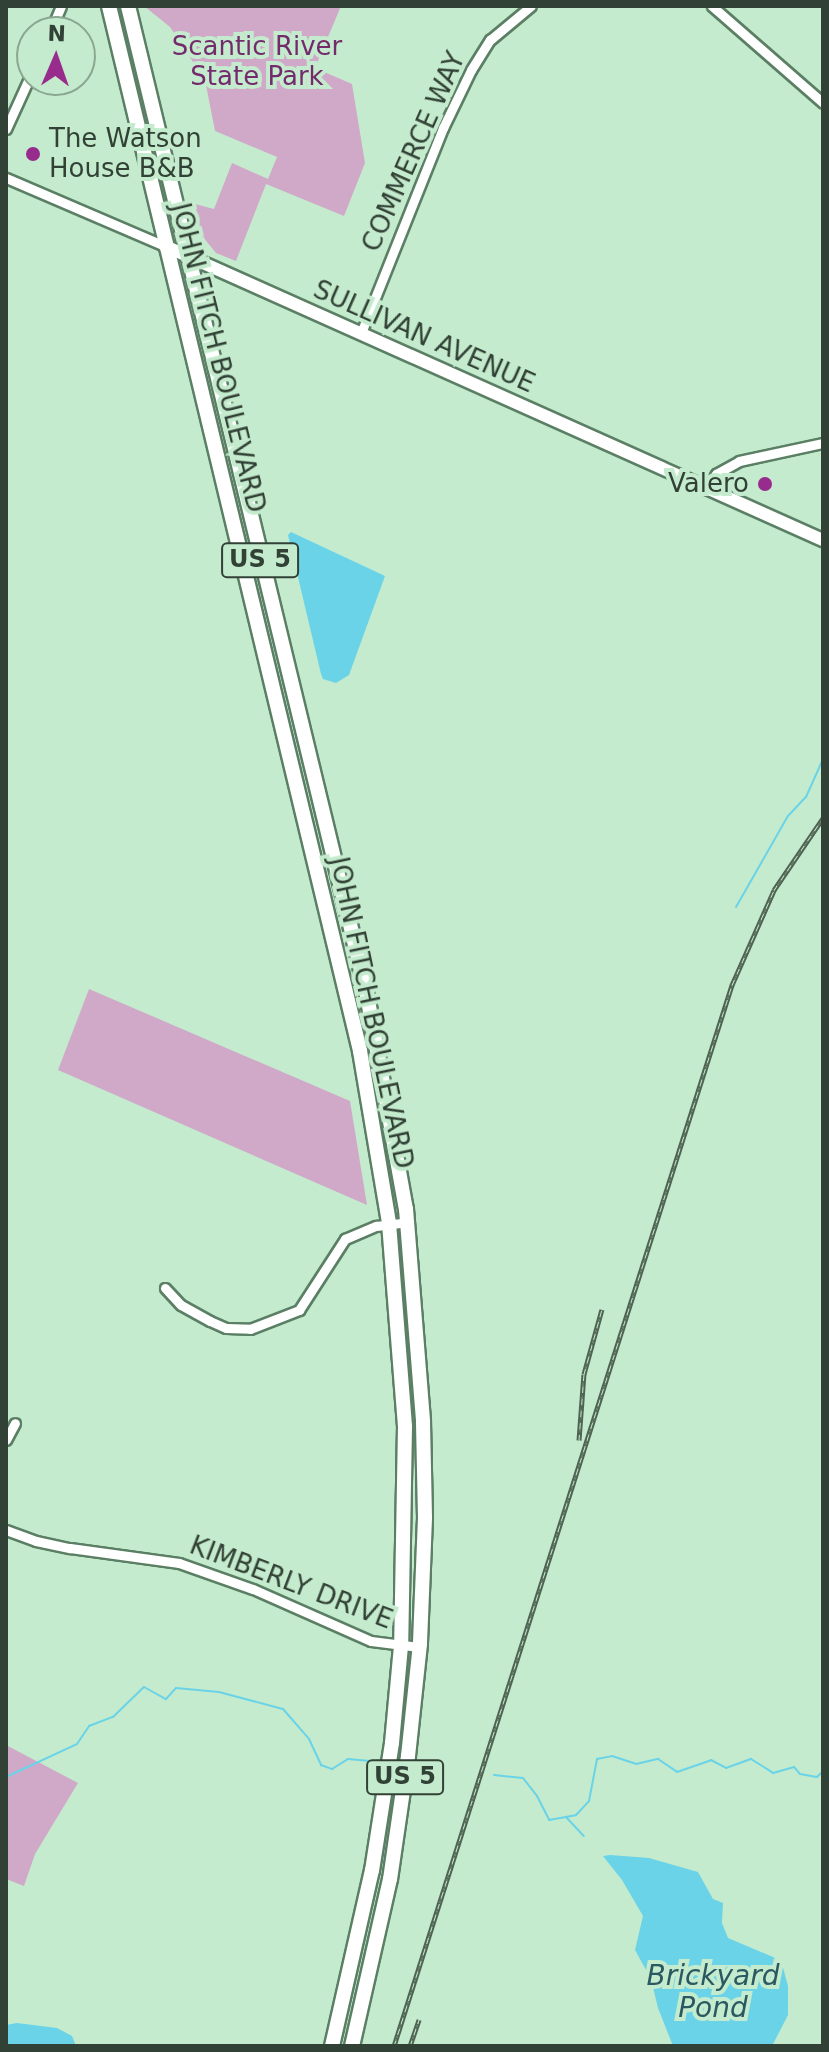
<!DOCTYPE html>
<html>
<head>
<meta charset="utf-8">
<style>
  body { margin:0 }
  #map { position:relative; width:829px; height:2052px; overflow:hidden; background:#c4ebcd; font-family:"DejaVu Sans",sans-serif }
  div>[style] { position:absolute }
  .green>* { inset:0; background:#d0a9c9 }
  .water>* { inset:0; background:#6ad3e8 }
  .stream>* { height:2px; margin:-1px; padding:0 1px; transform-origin:1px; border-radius:1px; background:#6ad3e8 }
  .roads { filter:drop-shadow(2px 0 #5b7f64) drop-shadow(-2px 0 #5b7f64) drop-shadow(0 2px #5b7f64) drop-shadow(0 -2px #5b7f64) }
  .minor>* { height:9px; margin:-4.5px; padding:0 4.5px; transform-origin:4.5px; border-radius:4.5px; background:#fff }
  .major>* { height:12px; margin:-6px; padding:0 6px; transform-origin:6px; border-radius:6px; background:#fff }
  .highway>* { height:14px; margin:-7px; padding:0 7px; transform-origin:7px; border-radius:7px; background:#fff }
  .rail>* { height:5px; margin-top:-2.5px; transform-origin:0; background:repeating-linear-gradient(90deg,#c4ebcd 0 6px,#4f6353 0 12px); box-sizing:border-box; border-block:2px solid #4f6353 }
  .dots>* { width:22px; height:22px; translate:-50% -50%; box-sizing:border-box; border:4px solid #c4ebcd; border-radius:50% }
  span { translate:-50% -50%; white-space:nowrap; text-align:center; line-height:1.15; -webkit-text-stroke:8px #c4ebcd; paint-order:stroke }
  .shield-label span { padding:2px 6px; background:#c4ebcd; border:2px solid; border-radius:6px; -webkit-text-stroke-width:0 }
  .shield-label { font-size:24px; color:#324135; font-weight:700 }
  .park-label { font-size:26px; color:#732b6c }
  .poi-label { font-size:26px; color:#324135 }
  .left { translate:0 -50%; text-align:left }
  .right { translate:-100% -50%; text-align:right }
  .street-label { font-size:26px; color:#324135 }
  .water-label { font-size:28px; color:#2b5962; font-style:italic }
  .frame { position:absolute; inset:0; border:8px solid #324135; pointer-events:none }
  .north { position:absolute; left:16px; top:16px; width:80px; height:80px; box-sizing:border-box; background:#c4ebcd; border:2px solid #8aa790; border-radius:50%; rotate:2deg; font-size:22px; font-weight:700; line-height:32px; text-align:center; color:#324135 }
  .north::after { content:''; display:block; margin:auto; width:28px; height:36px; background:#972c8d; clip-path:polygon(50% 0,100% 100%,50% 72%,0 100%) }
</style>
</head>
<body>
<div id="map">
  <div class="green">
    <i style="clip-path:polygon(144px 6px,341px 6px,315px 68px,352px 84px,365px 163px,344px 216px,266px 184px,236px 261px,216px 253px,202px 236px,195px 204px,214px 209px,232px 163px,268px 179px,277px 157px,215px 131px,205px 80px,170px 27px)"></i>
    <i style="clip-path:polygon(89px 989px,350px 1101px,367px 1205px,58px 1070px)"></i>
    <i style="clip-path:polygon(6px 1745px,78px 1783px,35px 1854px,24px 1886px,6px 1879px)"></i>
  </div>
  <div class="water">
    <i style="clip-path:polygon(291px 532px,385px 576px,349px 675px,336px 683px,323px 679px,321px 674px,288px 535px)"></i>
    <i style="clip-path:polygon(610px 1855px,649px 1858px,698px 1872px,713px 1899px,723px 1903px,722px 1923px,728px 1938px,773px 1957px,782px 1964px,788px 1986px,788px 2015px,772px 2046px,673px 2046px,658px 2008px,651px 1979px,635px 1950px,643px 1916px,622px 1880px,603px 1856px)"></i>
    <i style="clip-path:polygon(17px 2023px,57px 2028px,72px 2036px,76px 2046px,6px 2046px,6px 2025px)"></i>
  </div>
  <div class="stream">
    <i style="left:736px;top:907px;width:105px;rotate:-60.3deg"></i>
    <i style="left:788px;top:816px;width:26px;rotate:-47deg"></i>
    <i style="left:806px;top:797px;width:42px;rotate:-65.9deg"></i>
    <i style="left:494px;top:1775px;width:29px;rotate:6deg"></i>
    <i style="left:523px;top:1778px;width:23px;rotate:52deg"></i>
    <i style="left:537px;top:1796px;width:27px;rotate:63deg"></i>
    <i style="left:549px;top:1820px;width:27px;rotate:-10deg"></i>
    <i style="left:576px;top:1815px;width:19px;rotate:-47deg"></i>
    <i style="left:589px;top:1801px;width:43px;rotate:-79.2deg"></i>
    <i style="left:597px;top:1759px;width:15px;rotate:-11deg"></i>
    <i style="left:612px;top:1756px;width:25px;rotate:18deg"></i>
    <i style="left:636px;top:1764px;width:23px;rotate:-13deg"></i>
    <i style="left:658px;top:1759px;width:23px;rotate:34deg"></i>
    <i style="left:677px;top:1772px;width:36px;rotate:-19deg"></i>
    <i style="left:711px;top:1760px;width:17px;rotate:28deg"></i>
    <i style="left:726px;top:1768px;width:27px;rotate:-20deg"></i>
    <i style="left:751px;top:1759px;width:26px;rotate:32deg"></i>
    <i style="left:773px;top:1773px;width:22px;rotate:-16deg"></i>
    <i style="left:794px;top:1767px;width:9px;rotate:49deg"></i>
    <i style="left:800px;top:1774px;width:17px;rotate:10deg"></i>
    <i style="left:817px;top:1777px;width:8px;rotate:-45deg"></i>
    <i style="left:6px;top:1777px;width:78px;rotate:-24.9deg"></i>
    <i style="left:77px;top:1744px;width:22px;rotate:-56deg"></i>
    <i style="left:89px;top:1726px;width:26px;rotate:-21deg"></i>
    <i style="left:113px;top:1717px;width:43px;rotate:-44.1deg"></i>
    <i style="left:144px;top:1687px;width:25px;rotate:29deg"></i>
    <i style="left:166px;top:1699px;width:15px;rotate:-48deg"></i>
    <i style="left:176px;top:1688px;width:43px;rotate:5.3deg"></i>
    <i style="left:219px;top:1692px;width:66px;rotate:14.9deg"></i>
    <i style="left:283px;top:1709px;width:40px;rotate:49deg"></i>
    <i style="left:309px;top:1739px;width:29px;rotate:65deg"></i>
    <i style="left:321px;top:1765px;width:12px;rotate:20deg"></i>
    <i style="left:332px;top:1769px;width:19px;rotate:-32deg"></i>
    <i style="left:348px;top:1759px;width:22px;rotate:5deg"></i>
    <i style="left:566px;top:1817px;width:26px;rotate:47deg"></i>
  </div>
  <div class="roads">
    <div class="minor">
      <i style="left:712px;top:6px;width:147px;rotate:41.1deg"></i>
      <i style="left:50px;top:32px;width:28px;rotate:-67deg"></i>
      <i style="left:6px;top:129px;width:63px;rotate:-65.5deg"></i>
      <i style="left:6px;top:178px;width:173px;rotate:23.2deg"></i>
      <i style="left:361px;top:333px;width:221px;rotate:-68.2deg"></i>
      <i style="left:443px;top:128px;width:64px;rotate:-64.2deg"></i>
      <i style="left:471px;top:70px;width:36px;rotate:-58deg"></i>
      <i style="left:490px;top:40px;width:53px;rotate:-39.7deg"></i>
      <i style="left:707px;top:488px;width:17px;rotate:-57deg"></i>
      <i style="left:716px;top:474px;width:26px;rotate:-29deg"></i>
      <i style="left:739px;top:461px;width:86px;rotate:-12.1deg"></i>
      <i style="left:165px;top:1288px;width:23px;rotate:47deg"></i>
      <i style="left:181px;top:1305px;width:33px;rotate:29deg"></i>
      <i style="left:210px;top:1321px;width:17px;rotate:24deg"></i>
      <i style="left:226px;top:1328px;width:24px;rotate:2deg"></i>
      <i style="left:250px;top:1329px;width:53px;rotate:-21.2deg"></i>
      <i style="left:299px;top:1310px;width:85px;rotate:-57.1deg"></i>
      <i style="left:345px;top:1239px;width:34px;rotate:-23deg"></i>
      <i style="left:376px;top:1226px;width:32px;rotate:-7deg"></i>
      <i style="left:6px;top:1440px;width:19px;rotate:-62deg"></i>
      <i style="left:6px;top:1530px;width:32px;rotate:20deg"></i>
      <i style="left:36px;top:1541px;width:35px;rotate:12deg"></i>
      <i style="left:70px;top:1548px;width:110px;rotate:7.8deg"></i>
      <i style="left:179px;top:1563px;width:78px;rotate:19.4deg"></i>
      <i style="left:253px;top:1589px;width:129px;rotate:23.8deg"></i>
      <i style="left:371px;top:1641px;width:48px;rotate:7.1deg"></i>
    </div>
    <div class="major">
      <i style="left:165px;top:246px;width:721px;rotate:24.08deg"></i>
    </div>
    <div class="highway">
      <i style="left:109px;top:6px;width:1075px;rotate:76.49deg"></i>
      <i style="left:360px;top:1051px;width:174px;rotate:80.4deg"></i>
      <i style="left:389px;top:1223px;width:204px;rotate:85.5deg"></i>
      <i style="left:405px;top:1426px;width:220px;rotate:91deg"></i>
      <i style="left:401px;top:1646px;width:97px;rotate:95.3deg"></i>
      <i style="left:392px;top:1743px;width:129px;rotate:98.9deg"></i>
      <i style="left:372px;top:1870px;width:180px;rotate:102.8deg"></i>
      <i style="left:128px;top:6px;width:1017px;rotate:76.41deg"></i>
      <i style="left:367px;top:995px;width:218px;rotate:79.7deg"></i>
      <i style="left:406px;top:1209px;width:214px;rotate:85.4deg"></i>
      <i style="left:423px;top:1422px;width:96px;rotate:88.8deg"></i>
      <i style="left:425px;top:1518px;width:126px;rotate:92.3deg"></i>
      <i style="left:420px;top:1644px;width:113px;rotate:96.1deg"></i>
      <i style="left:408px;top:1756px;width:124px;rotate:98.3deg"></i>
      <i style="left:390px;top:1879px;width:171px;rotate:102.8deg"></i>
    </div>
  </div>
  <div class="rail">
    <i style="left:579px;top:1440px;width:66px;rotate:-85.7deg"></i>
    <i style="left:584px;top:1374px;width:67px;rotate:-74.5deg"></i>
    <i style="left:394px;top:2046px;width:1114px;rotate:-72.33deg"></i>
    <i style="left:732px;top:985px;width:104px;rotate:-66.1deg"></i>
    <i style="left:774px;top:890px;width:87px;rotate:-55.8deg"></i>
    <i style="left:410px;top:2046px;width:28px;rotate:-71deg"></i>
  </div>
  <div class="dots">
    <i style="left:33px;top:154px;background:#972c8d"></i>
    <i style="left:765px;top:484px;background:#972c8d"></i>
  </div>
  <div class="shield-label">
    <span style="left:260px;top:560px">US 5</span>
    <span style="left:405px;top:1777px">US 5</span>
  </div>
  <div class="park-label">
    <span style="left:257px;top:62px">Scantic River<br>State Park</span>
  </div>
  <div class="poi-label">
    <span class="left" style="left:49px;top:154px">The Watson<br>House B&amp;B</span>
    <span class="right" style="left:749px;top:484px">Valero</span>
  </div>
  <div class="street-label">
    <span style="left:414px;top:152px;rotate:-66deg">COMMERCE WAY</span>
    <span style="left:424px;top:337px;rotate:24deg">SULLIVAN AVENUE</span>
    <span style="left:218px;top:358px;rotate:76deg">JOHN FITCH BOULEVARD</span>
    <span style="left:371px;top:1013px;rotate:78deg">JOHN FITCH BOULEVARD</span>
    <span style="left:291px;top:1583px;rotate:21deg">KIMBERLY DRIVE</span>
  </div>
  <div class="water-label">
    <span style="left:713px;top:1992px">Brickyard<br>Pond</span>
  </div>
  <div class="frame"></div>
  <div class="north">N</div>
</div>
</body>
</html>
